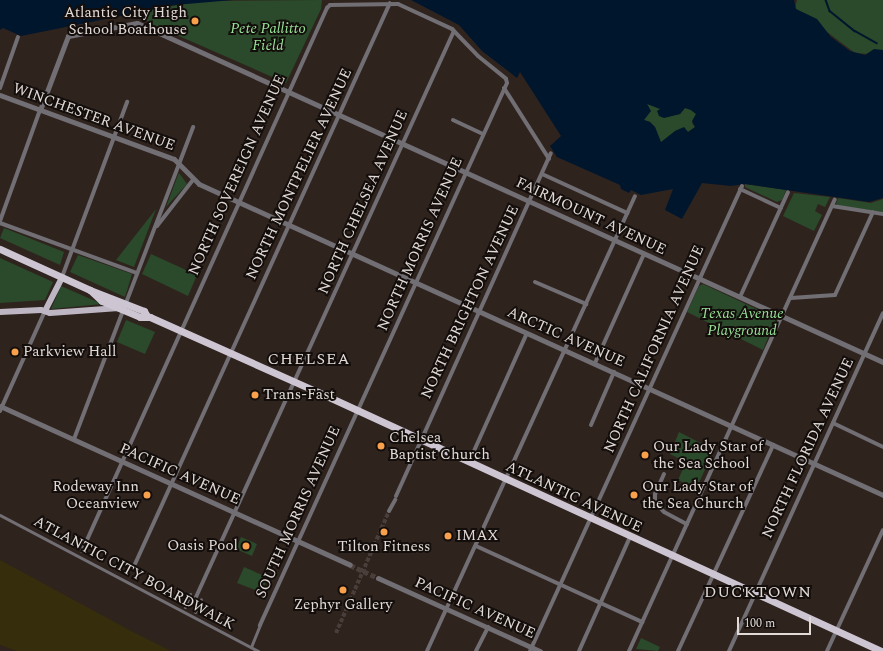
<!DOCTYPE html>
<html>
<head>
<meta charset="utf-8">
<style>
  body { margin:0 }
  #map { position:relative; width:883px; height:651px; overflow:hidden; background:#2f231e; font-family:Spectral,serif }
  div>[style] { position:absolute }
  .green>* { inset:0; background:#2a4a2b }
  .sand>* { inset:0; background:#352d0c }
  .water>* { inset:0; background:#00162d }
  .stream>* { height:1.5px; margin:-0.75px; padding:0 0.75px; transform-origin:0.75px; border-radius:0.75px; background:#00162d }
  .minor-tunnel>* { height:4px; margin-top:-2px; transform-origin:0; background:repeating-linear-gradient(90deg,#4a3e3a 0 4px,transparent 0 6px) }
  .tertiary-tunnel>* { height:5px; margin-top:-2.5px; transform-origin:0; background:repeating-linear-gradient(90deg,#4a3e3a 0 5px,transparent 0 7.5px) }
  .pedestrian>* { height:3px; margin:-1.5px; padding:0 1.5px; transform-origin:1.5px; border-radius:1.5px; background:#716e74 }
  .minor>* { height:4px; margin:-2px; padding:0 2px; transform-origin:2px; border-radius:2px; background:#716e74 }
  .tertiary>* { height:5px; margin:-2.5px; padding:0 2.5px; transform-origin:2.5px; border-radius:2.5px; background:#716e74 }
  .primary>* { height:6px; margin:-3px; padding:0 3px; transform-origin:3px; border-radius:3px; background:#beb7c3 }
  .trunk>* { height:7px; margin:-3.5px; padding:0 3.5px; transform-origin:3.5px; border-radius:3.5px; background:#cdc6d2 }
  .dots>* { width:11px; height:11px; translate:-50% -50%; box-sizing:border-box; border:2px solid #130e0b; border-radius:50% }
  span { translate:-50% -50%; white-space:nowrap; text-align:center; line-height:1.15; -webkit-text-stroke:4px #130e0b; paint-order:stroke }
  .poi-label { font-size:15px; color:#e2dad7 }
  .right { translate:-100% -50%; text-align:right }
  .left { translate:0 -50%; text-align:left }
  .park-label { font-size:15px; color:#96e097; font-style:italic }
  .street-label { font-size:15px; color:#e2dad7 }
  .neighbourhood-label { font-size:16px; color:#e2dad7; letter-spacing:1px }
  .scale { position:absolute; left:737px; top:617px; width:74px; height:18px; box-sizing:border-box; border:2px solid #e2dad7; border-top:0; padding-left:5px; font-size:12px; line-height:14px; white-space:nowrap; color:#e2dad7; -webkit-text-stroke:3px #130e0b; paint-order:stroke }
</style>
</head>
<body>
<div id="map">
  <div class="green">
    <i style="clip-path:polygon(322px 0,321px 9px,286px 83px,147px 22px,144px 11px,200px 1px)"></i>
    <i style="clip-path:polygon(797px 0,883px 0,883px 55px,855px 53px,795px 8px)"></i>
    <i style="clip-path:polygon(647px 104px,661px 108px,666px 117px,680px 114px,685px 108px,691px 110px,696px 114px,692px 123px,695px 127px,688px 132px,684px 128px,675px 131px,661px 143px,655px 127px,650px 122px,644px 120px,649px 108px)"></i>
    <i style="clip-path:polygon(179px 173px,187px 184px,166px 207px,178px 175px)"></i>
    <i style="clip-path:polygon(745px 184px,786px 190px,782px 200px,777px 202px,745px 187px)"></i>
    <i style="clip-path:polygon(794px 193px,830px 197px,825px 207px,818px 204px,815px 211px,822px 215px,814px 231px,783px 216px)"></i>
    <i style="clip-path:polygon(838px 198px,871px 203px,883px 199px,883px 212px,839px 206px,836px 204px)"></i>
    <i style="clip-path:polygon(156px 209px,134px 267px,116px 260px)"></i>
    <i style="clip-path:polygon(4px 228px,64px 252px,60px 265px,0 238px)"></i>
    <i style="clip-path:polygon(151px 254px,197px 275px,188px 296px,142px 274px)"></i>
    <i style="clip-path:polygon(78px 255px,132px 274px,125px 297px,70px 272px)"></i>
    <i style="clip-path:polygon(0 258px,53px 282px,45px 300px,0 303px)"></i>
    <i style="clip-path:polygon(703px 284px,776px 318px,763px 350px,687px 312px,699px 286px)"></i>
    <i style="clip-path:polygon(61px 286px,102px 304px,51px 309px)"></i>
    <i style="clip-path:polygon(126px 320px,155px 332px,145px 354px,117px 342px)"></i>
    <i style="clip-path:polygon(679px 432px,714px 450px,696px 489px,678px 480px,686px 462px,670px 454px)"></i>
    <i style="clip-path:polygon(241px 537px,257px 544px,252px 556px,236px 549px)"></i>
    <i style="clip-path:polygon(244px 567px,262px 575px,261px 577px,267px 580px,261px 592px,237px 583px)"></i>
    <i style="clip-path:polygon(641px 638px,660px 647px,658px 651px,636px 649px)"></i>
  </div>
  <div class="sand">
    <i style="clip-path:polygon(0 560px,133px 632px,171px 651px,17px 651px,0 645px)"></i>
  </div>
  <div class="water">
    <i style="clip-path:polygon(0 0,233px 0,175px 5px,21px 36px,3px 28px,0 30px)"></i>
    <i style="clip-path:polygon(evenodd,411px 0,794px 0,796px 9px,817px 19px,831px 37px,850px 51px,865px 55px,874px 49px,883px 50px,883px 198px,869px 202px,745px 184px,731px 186px,702px 183px,682px 219px,665px 210px,673px 189px,641px 195px,631px 190px,629px 193px,621px 189px,620px 185px,557px 157px,550px 146px,561px 136px,520px 72px,517px 78px,482px 51px,459px 25px,411px 0,647px 104px,660px 109px,657px 111px,659px 116px,664px 118px,680px 114px,685px 108px,691px 110px,696px 114px,692px 121px,695px 127px,688px 132px,684px 127px,675px 131px,661px 142px,655px 127px,650px 122px,644px 120px,651px 111px,647px 104px)"></i>
  </div>
  <div class="stream">
    <i style="left:826px;top:0;width:12px;rotate:70deg"></i>
    <i style="left:830px;top:11px;width:32px;rotate:39deg"></i>
    <i style="left:855px;top:31px;width:25px;rotate:29deg"></i>
  </div>
  <div class="minor-tunnel">
    <i style="left:336px;top:633px;width:133px;rotate:-66.5deg"></i>
  </div>
  <div class="tertiary-tunnel">
    <i style="left:350px;top:565px;width:31px;rotate:25deg"></i>
  </div>
  <div class="pedestrian">
    <i style="left:0;top:515px;width:292px;rotate:27.8deg"></i>
    <i style="left:185px;top:607px;width:14px;rotate:-69deg"></i>
    <i style="left:195px;top:612px;width:14px;rotate:-65deg"></i>
    <i style="left:251px;top:647px;width:24px;rotate:-68deg"></i>
  </div>
  <div class="minor">
    <i style="left:0;top:88px;width:54px;rotate:-70.6deg"></i>
    <i style="left:504px;top:88px;width:84px;rotate:57.6deg"></i>
    <i style="left:453px;top:120px;width:33px;rotate:25deg"></i>
    <i style="left:542px;top:174px;width:94px;rotate:24.6deg"></i>
    <i style="left:740px;top:189px;width:45px;rotate:24.9deg"></i>
    <i style="left:832px;top:206px;width:52px;rotate:8.9deg"></i>
    <i style="left:0;top:221px;width:118px;rotate:-70.2deg"></i>
    <i style="left:0;top:223px;width:146px;rotate:20.1deg"></i>
    <i style="left:157px;top:226px;width:58px;rotate:-52deg"></i>
    <i style="left:62px;top:277px;width:187px;rotate:-69.6deg"></i>
    <i style="left:535px;top:282px;width:56px;rotate:23.3deg"></i>
    <i style="left:740px;top:297px;width:115px;rotate:-65.4deg"></i>
    <i style="left:791px;top:298px;width:44px;rotate:-3.9deg"></i>
    <i style="left:835px;top:295px;width:91px;rotate:-65.4deg"></i>
    <i style="left:595px;top:363px;width:120px;rotate:-65.8deg"></i>
    <i style="left:0;top:411px;width:110px;rotate:-65.8deg"></i>
    <i style="left:833px;top:423px;width:55px;rotate:25.6deg"></i>
    <i style="left:591px;top:425px;width:58px;rotate:-66.5deg"></i>
    <i style="left:74px;top:439px;width:334px;rotate:-69.1deg"></i>
    <i style="left:469px;top:462px;width:141px;rotate:-65.8deg"></i>
    <i style="left:664px;top:474px;width:22px;rotate:114deg"></i>
    <i style="left:655px;top:494px;width:8px;rotate:90deg"></i>
    <i style="left:655px;top:502px;width:13px;rotate:48deg"></i>
    <i style="left:664px;top:512px;width:26px;rotate:28deg"></i>
    <i style="left:396px;top:496px;width:376px;rotate:-65.7deg"></i>
    <i style="left:389px;top:511px;width:13px;rotate:-61deg"></i>
    <i style="left:476px;top:546px;width:183px;rotate:24.6deg"></i>
    <i style="left:82px;top:551px;width:596px;rotate:-65.72deg"></i>
    <i style="left:327px;top:8px;width:4px;rotate:-45deg"></i>
    <i style="left:330px;top:5px;width:68px;rotate:-0.8deg"></i>
    <i style="left:398px;top:4px;width:60px;rotate:24.8deg"></i>
    <i style="left:452px;top:29px;width:37px;rotate:46deg"></i>
    <i style="left:478px;top:56px;width:36px;rotate:39deg"></i>
    <i style="left:506px;top:79px;width:4px;rotate:76deg"></i>
    <i style="left:507px;top:83px;width:596px;rotate:114.5deg"></i>
    <i style="left:135px;top:564px;width:616px;rotate:-65.56deg"></i>
    <i style="left:196px;top:597px;width:622px;rotate:-65.5deg"></i>
    <i style="left:427px;top:651px;width:500px;rotate:-65.43deg"></i>
    <i style="left:476px;top:651px;width:27px;rotate:-63deg"></i>
    <i style="left:530px;top:651px;width:511px;rotate:-65.49deg"></i>
    <i style="left:579px;top:651px;width:125px;rotate:-65.9deg"></i>
    <i style="left:629px;top:651px;width:496px;rotate:-65.5deg"></i>
    <i style="left:678px;top:651px;width:227px;rotate:-65.2deg"></i>
    <i style="left:729px;top:651px;width:371px;rotate:-65.5deg"></i>
    <i style="left:827px;top:651px;width:133px;rotate:-65.2deg"></i>
  </div>
  <div class="tertiary">
    <i style="left:0;top:95px;width:185px;rotate:20.2deg"></i>
    <i style="left:174px;top:159px;width:35px;rotate:45deg"></i>
    <i style="left:199px;top:184px;width:751px;rotate:24.45deg"></i>
    <i style="left:40px;top:110px;width:79px;rotate:-69.3deg"></i>
    <i style="left:68px;top:36px;width:70px;rotate:-10.7deg"></i>
    <i style="left:137px;top:23px;width:819px;rotate:24.44deg"></i>
    <i style="left:0;top:406px;width:384px;rotate:24.4deg"></i>
    <i style="left:378px;top:578px;width:178px;rotate:24.3deg"></i>
  </div>
  <div class="primary">
    <i style="left:45px;top:311px;width:38px;rotate:-63deg"></i>
    <i style="left:0;top:312px;width:41px;rotate:-2.8deg"></i>
    <i style="left:41px;top:310px;width:9px;rotate:18deg"></i>
    <i style="left:50px;top:313px;width:69px;rotate:-4.1deg"></i>
  </div>
  <div class="trunk">
    <i style="left:0;top:249px;width:99px;rotate:24.5deg"></i>
    <i style="left:90px;top:290px;width:58px;rotate:21.3deg"></i>
    <i style="left:144px;top:311px;width:6px;rotate:59deg"></i>
    <i style="left:90px;top:290px;width:16px;rotate:43deg"></i>
    <i style="left:102px;top:301px;width:41px;rotate:22.8deg"></i>
    <i style="left:140px;top:317px;width:10px"></i>
    <i style="left:150px;top:317px;width:184px;rotate:24.1deg"></i>
    <i style="left:318px;top:392px;width:620px;rotate:24.7deg"></i>
  </div>
  <div class="dots">
    <i style="left:195px;top:21px;background:#f9a04c"></i>
    <i style="left:15px;top:352px;background:#f9a04c"></i>
    <i style="left:255px;top:395px;background:#f9a04c"></i>
    <i style="left:381px;top:446px;background:#f9a04c"></i>
    <i style="left:645px;top:455px;background:#f9a04c"></i>
    <i style="left:147px;top:495px;background:#f9a04c"></i>
    <i style="left:634px;top:495px;background:#f9a04c"></i>
    <i style="left:384px;top:532px;background:#f9a04c"></i>
    <i style="left:448px;top:536px;background:#f9a04c"></i>
    <i style="left:246px;top:546px;background:#f9a04c"></i>
    <i style="left:343px;top:590px;background:#f9a04c"></i>
  </div>
  <div class="poi-label">
    <span class="right" style="left:187px;top:21px">Atlantic City High<br>School Boathouse</span>
    <span class="left" style="left:23px;top:352px">Parkview Hall</span>
    <span class="left" style="left:263px;top:395px">Trans-Fast</span>
    <span class="left" style="left:389px;top:446px">Chelsea<br>Baptist Church</span>
    <span class="left" style="left:653px;top:455px">Our Lady Star of<br>the Sea School</span>
    <span class="right" style="left:139px;top:495px">Rodeway Inn<br>Oceanview</span>
    <span class="left" style="left:642px;top:495px">Our Lady Star of<br>the Sea Church</span>
    <span class="left" style="left:456px;top:536px">IMAX</span>
    <span class="right" style="left:238px;top:546px">Oasis Pool</span>
    <span style="left:384px;top:547px">Tilton Fitness</span>
    <span style="left:343px;top:605px">Zephyr Gallery</span>
  </div>
  <div class="park-label">
    <span style="left:268px;top:37px">Pete Pallitto<br>Field</span>
    <span style="left:742px;top:322px">Texas Avenue<br>Playground</span>
  </div>
  <div class="street-label">
    <span style="left:94px;top:117px;rotate:20deg">WINCHESTER AVENUE</span>
    <span style="left:299px;top:174px;rotate:-65deg">NORTH MONTPELIER AVENUE</span>
    <span style="left:237px;top:175px;rotate:-66deg">NORTH SOVEREIGN AVENUE</span>
    <span style="left:363px;top:202px;rotate:-66deg">NORTH CHELSEA AVENUE</span>
    <span style="left:591px;top:216px;rotate:25deg">FAIRMOUNT AVENUE</span>
    <span style="left:420px;top:244px;rotate:-66deg">NORTH MORRIS AVENUE</span>
    <span style="left:470px;top:302px;rotate:-65deg">NORTH BRIGHTON AVENUE</span>
    <span style="left:566px;top:337px;rotate:24deg">ARCTIC AVENUE</span>
    <span style="left:654px;top:349px;rotate:-66deg">NORTH CALIFORNIA AVENUE</span>
    <span style="left:808px;top:448px;rotate:-65deg">NORTH FLORIDA AVENUE</span>
    <span style="left:180px;top:474px;rotate:24deg">PACIFIC AVENUE</span>
    <span style="left:574px;top:497px;rotate:25deg">ATLANTIC AVENUE</span>
    <span style="left:298px;top:512px;rotate:-66deg">SOUTH MORRIS AVENUE</span>
    <span style="left:134px;top:573px;rotate:28deg">ATLANTIC CITY BOARDWALK</span>
    <span style="left:475px;top:608px;rotate:24deg">PACIFIC AVENUE</span>
  </div>
  <div class="neighbourhood-label">
    <span style="left:309px;top:359px">CHELSEA</span>
    <span style="left:758px;top:592px">DUCKTOWN</span>
  </div>
  <div class="scale">100 m</div>
</div>
</body>
</html>
